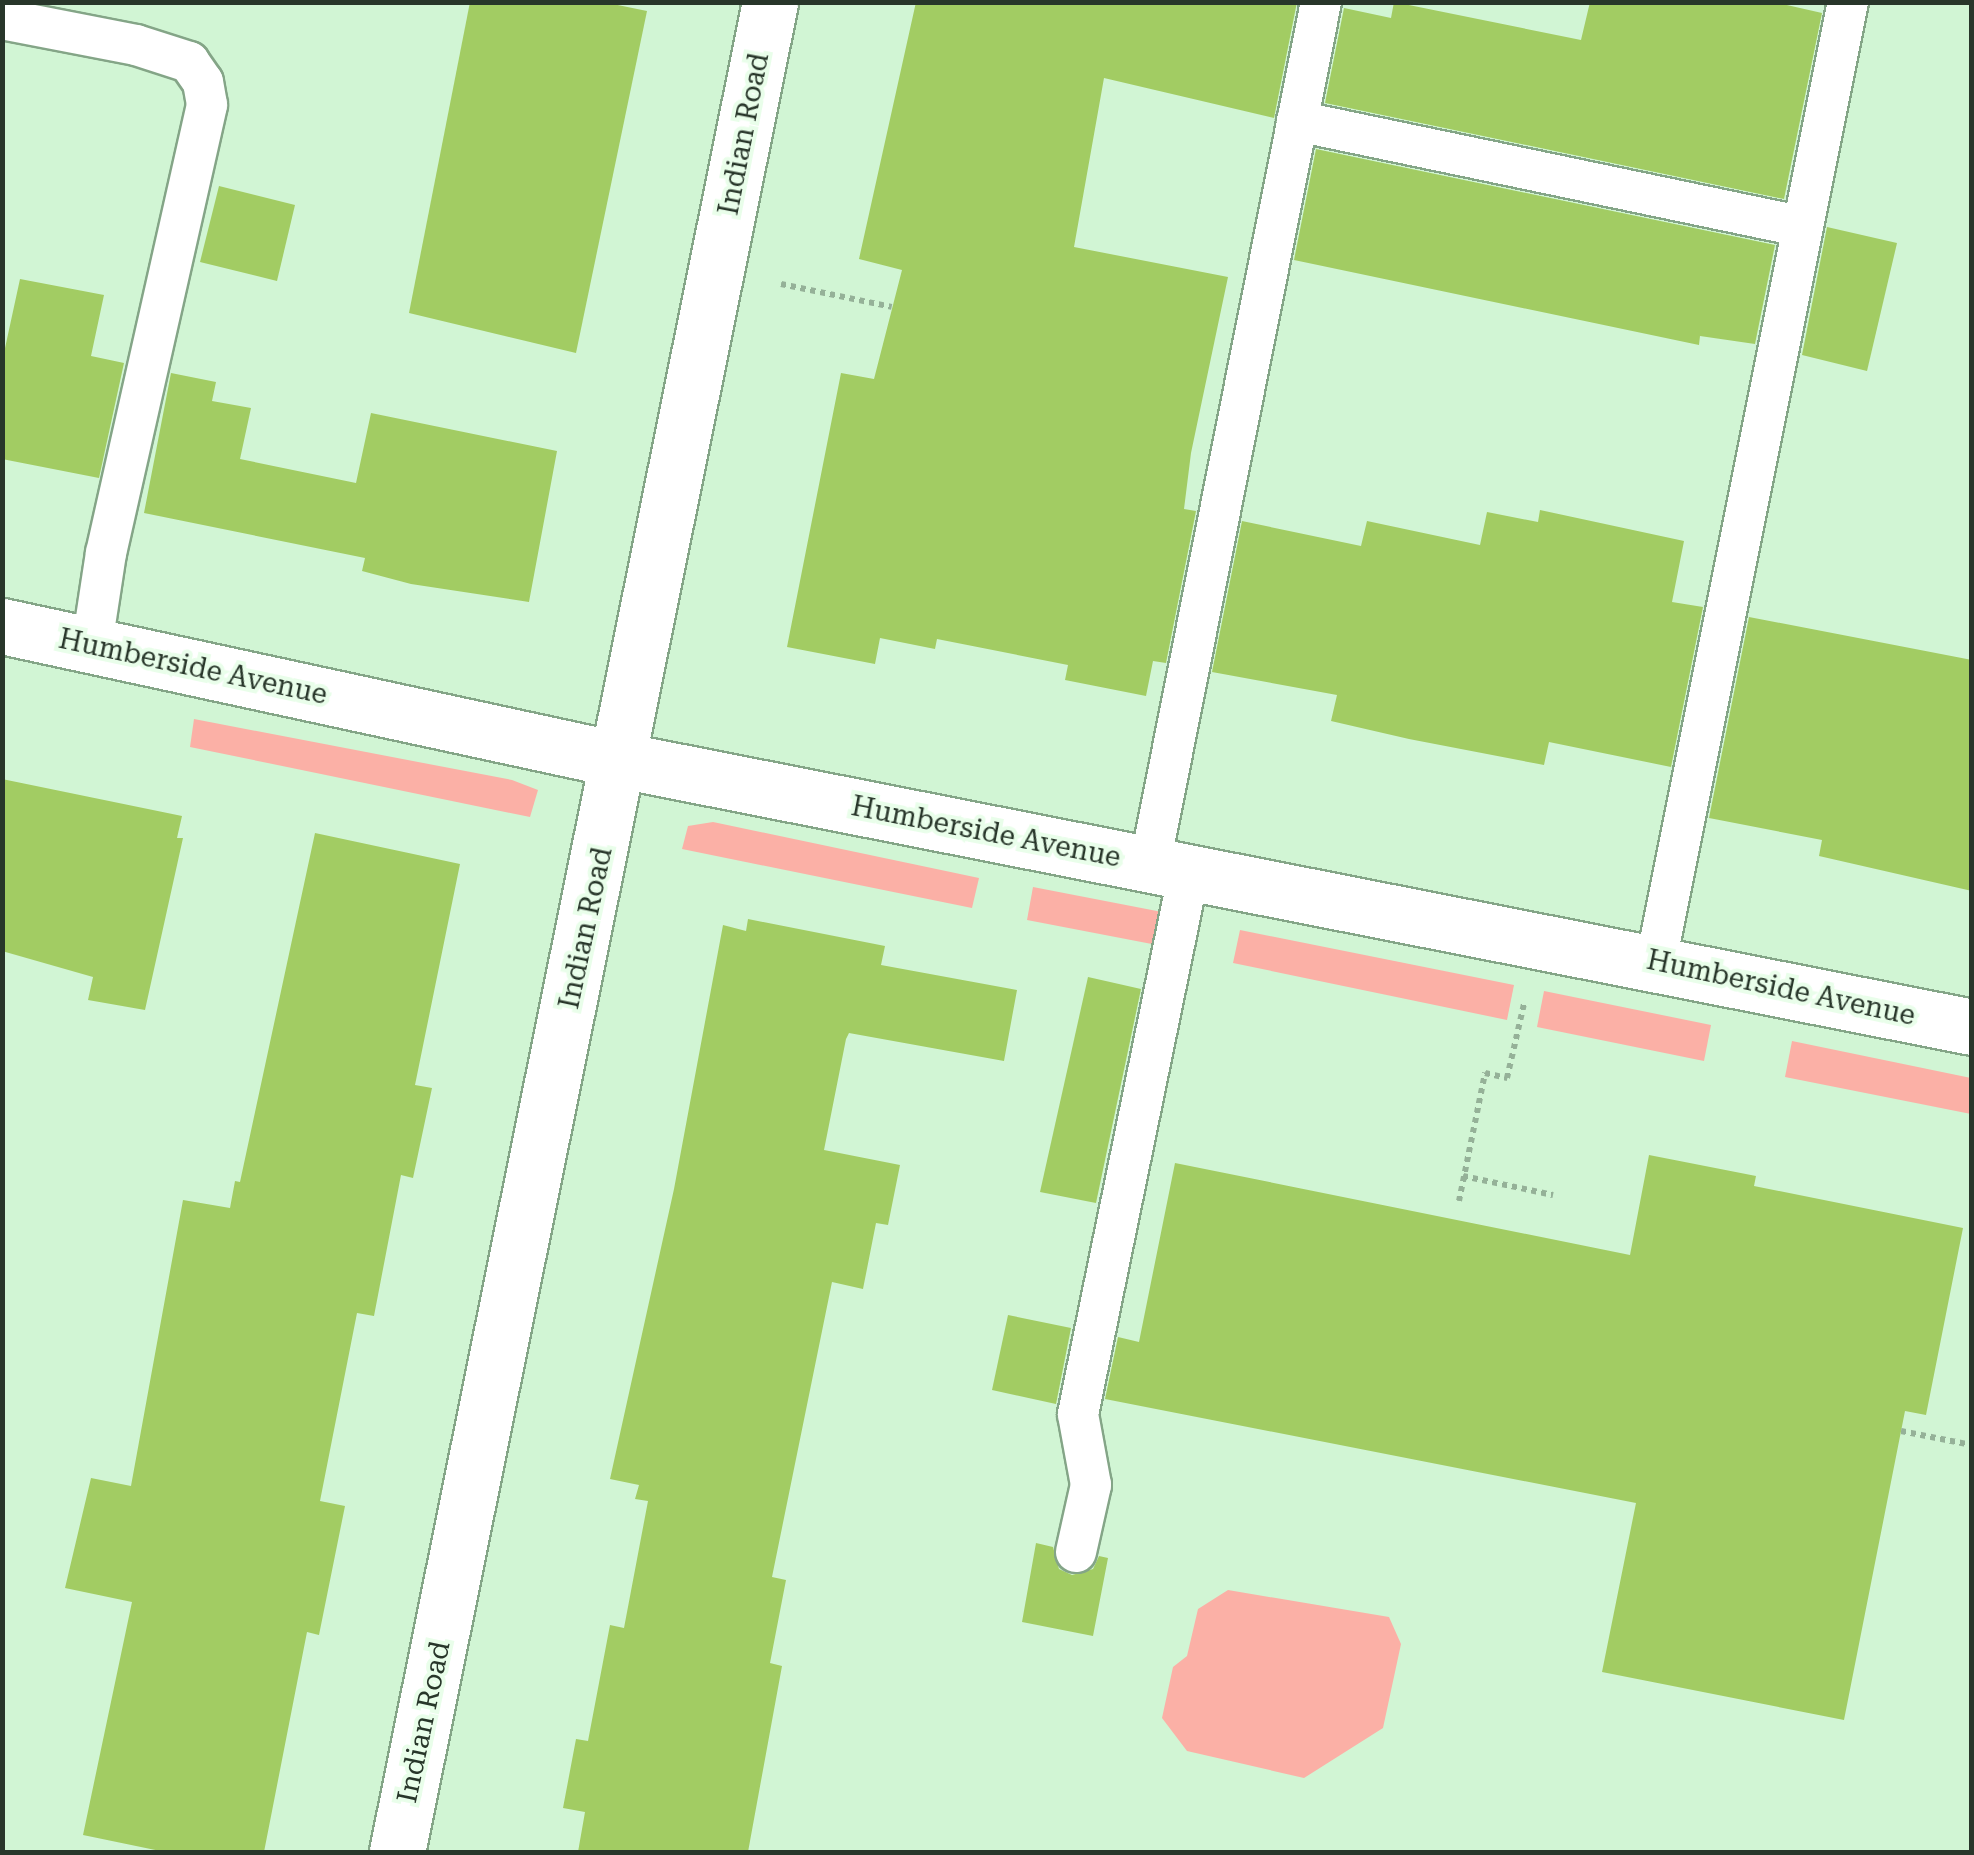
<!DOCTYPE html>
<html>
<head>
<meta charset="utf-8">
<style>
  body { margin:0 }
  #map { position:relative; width:1974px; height:1855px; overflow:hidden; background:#d1f5d4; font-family:"Roboto Serif",serif }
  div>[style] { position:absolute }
  .green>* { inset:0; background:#fbb0a6 }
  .building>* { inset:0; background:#a2cc63 }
  .path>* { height:6px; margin-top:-3px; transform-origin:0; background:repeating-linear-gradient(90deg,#95b198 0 5px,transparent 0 10px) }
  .roads { filter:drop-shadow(2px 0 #84a587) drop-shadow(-2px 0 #84a587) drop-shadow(0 2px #84a587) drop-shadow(0 -2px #84a587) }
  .lane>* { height:40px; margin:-20px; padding:0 20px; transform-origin:20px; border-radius:20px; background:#fff }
  .street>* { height:55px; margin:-27.5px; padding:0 27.5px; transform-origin:27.5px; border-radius:27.5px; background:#fff }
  span { translate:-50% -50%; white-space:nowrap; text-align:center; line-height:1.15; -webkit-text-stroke:8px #e9feea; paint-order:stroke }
  .street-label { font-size:28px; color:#28362a }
  .frame { position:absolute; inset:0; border:5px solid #28362a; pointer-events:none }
</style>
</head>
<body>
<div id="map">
  <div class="green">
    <i style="clip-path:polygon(194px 719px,512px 780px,538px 790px,530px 817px,190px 747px)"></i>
    <i style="clip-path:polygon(713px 822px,979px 878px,972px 908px,682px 849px,688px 826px)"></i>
    <i style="clip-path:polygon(1033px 887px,1162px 912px,1157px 945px,1027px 920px)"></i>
    <i style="clip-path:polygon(1240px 930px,1514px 985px,1507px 1020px,1233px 963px)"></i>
    <i style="clip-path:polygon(1544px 991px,1711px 1025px,1704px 1061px,1537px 1027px)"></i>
    <i style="clip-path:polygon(1792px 1041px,1971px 1078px,1971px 1114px,1785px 1077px)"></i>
    <i style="clip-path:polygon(1228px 1590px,1389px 1617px,1401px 1644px,1383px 1728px,1304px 1778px,1187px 1751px,1162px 1718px,1173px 1667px,1187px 1656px,1198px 1609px)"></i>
  </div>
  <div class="building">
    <i style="clip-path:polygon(470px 2px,603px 2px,647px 11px,576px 353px,409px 313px)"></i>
    <i style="clip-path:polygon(916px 2px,1297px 2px,1274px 118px,1104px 78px,1074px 247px,1228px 277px,1191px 453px,1184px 509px,1196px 511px,1166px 663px,1153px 661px,1146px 696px,1065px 680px,1068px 665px,937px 639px,935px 649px,880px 638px,875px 664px,787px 647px,841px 373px,874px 379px,902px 270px,859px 259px)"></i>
    <i style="clip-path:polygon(1394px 2px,1581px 40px,1590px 2px,1774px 2px,1822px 13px,1784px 199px,1325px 103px,1344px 8px,1391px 18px)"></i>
    <i style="clip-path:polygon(1316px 149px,1775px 245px,1755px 344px,1700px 336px,1699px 345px,1294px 260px)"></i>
    <i style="clip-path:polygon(219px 186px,295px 205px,277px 281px,200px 262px)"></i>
    <i style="clip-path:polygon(1827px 227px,1897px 243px,1867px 371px,1802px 355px)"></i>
    <i style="clip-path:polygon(20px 279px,104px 295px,91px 356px,124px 363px,99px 478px,2px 459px,2px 362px)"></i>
    <i style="clip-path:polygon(171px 373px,216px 382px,212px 401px,251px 408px,240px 459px,356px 483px,371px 413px,557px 451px,529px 602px,411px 584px,362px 571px,365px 558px,144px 513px)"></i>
    <i style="clip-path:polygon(1540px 510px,1684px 541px,1672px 602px,1703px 607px,1671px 767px,1549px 742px,1544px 765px,1409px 739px,1331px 721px,1337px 695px,1212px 672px,1242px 521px,1361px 546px,1367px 521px,1480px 545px,1487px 512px,1538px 522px)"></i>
    <i style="clip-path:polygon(1749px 617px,1972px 660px,1972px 891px,1819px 856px,1822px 840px,1709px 818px)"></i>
    <i style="clip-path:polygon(2px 779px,182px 816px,177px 838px,183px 838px,145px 1010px,88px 1000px,93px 977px,2px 951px)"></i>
    <i style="clip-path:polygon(315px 833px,460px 864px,415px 1085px,432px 1088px,413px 1178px,401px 1175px,374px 1316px,357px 1313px,320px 1501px,345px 1506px,319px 1635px,307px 1632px,264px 1852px,165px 1852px,83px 1835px,132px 1602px,65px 1588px,91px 1478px,131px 1486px,183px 1200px,230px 1208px,235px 1181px,240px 1182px)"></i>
    <i style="clip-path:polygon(748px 919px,885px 946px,881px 965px,1017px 990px,1004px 1061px,849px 1033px,846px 1039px,824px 1150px,900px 1165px,888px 1225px,876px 1223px,863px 1289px,832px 1282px,772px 1577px,786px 1580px,770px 1663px,782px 1666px,748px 1852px,578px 1852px,585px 1812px,563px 1808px,576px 1739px,588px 1741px,610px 1625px,624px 1628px,648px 1501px,635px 1499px,639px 1485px,610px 1479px,674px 1189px,723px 925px,746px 931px)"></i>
    <i style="clip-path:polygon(1088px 977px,1141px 989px,1096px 1203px,1040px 1192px)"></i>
    <i style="clip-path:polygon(1649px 1155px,1756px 1176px,1754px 1186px,1963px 1228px,1926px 1415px,1905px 1411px,1844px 1720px,1602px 1672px,1636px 1503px,1105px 1399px,1118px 1337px,1139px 1342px,1175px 1163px,1630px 1255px)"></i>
    <i style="clip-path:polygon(1008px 1315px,1071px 1328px,1056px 1404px,992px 1390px)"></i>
    <i style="clip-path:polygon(1036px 1543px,1053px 1547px,1059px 1569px,1072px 1575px,1093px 1569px,1099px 1556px,1108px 1558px,1093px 1636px,1022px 1622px)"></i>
  </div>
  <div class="path">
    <i style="left:781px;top:284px;width:113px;rotate:11.7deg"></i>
    <i style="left:1463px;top:1176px;width:92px;rotate:11.9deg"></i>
    <i style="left:1459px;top:1201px;width:131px;rotate:-78.5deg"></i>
    <i style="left:1485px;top:1073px;width:23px;rotate:13deg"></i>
    <i style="left:1507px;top:1078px;width:76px;rotate:-77.1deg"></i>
    <i style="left:1901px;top:1431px;width:72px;rotate:11.2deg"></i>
  </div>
  <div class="roads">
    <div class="lane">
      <i style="left:2px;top:19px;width:136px;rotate:11deg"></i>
      <i style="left:136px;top:45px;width:56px;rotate:17.8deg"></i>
      <i style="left:189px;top:62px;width:24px;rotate:55deg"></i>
      <i style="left:203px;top:82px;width:23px;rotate:80deg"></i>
      <i style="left:207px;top:105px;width:459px;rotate:102.7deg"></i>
      <i style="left:106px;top:553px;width:92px;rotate:98.7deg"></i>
      <i style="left:1297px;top:121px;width:513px;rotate:11.81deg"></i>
      <i style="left:1150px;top:864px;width:879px;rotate:-78.78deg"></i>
      <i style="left:1656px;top:962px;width:979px;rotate:-78.69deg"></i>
      <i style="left:1076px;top:1552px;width:69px;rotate:-77.4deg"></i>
      <i style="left:1091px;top:1485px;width:72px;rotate:-100.4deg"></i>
      <i style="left:1078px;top:1414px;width:553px;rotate:-78.43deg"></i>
    </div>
    <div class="street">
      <i style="left:2px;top:626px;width:632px;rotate:12.23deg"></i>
      <i style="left:620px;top:760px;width:1378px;rotate:11.17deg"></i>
      <i style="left:397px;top:1852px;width:1887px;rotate:-78.6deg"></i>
    </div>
  </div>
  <div class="street-label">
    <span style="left:744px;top:134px;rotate:-79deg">Indian Road</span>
    <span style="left:193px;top:667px;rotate:12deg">Humberside Avenue</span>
    <span style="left:986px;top:832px;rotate:11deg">Humberside Avenue</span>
    <span style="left:586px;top:928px;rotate:-78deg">Indian Road</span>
    <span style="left:1781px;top:988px;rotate:12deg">Humberside Avenue</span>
    <span style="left:424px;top:1722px;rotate:-78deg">Indian Road</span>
  </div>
  <div class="frame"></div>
</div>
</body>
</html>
